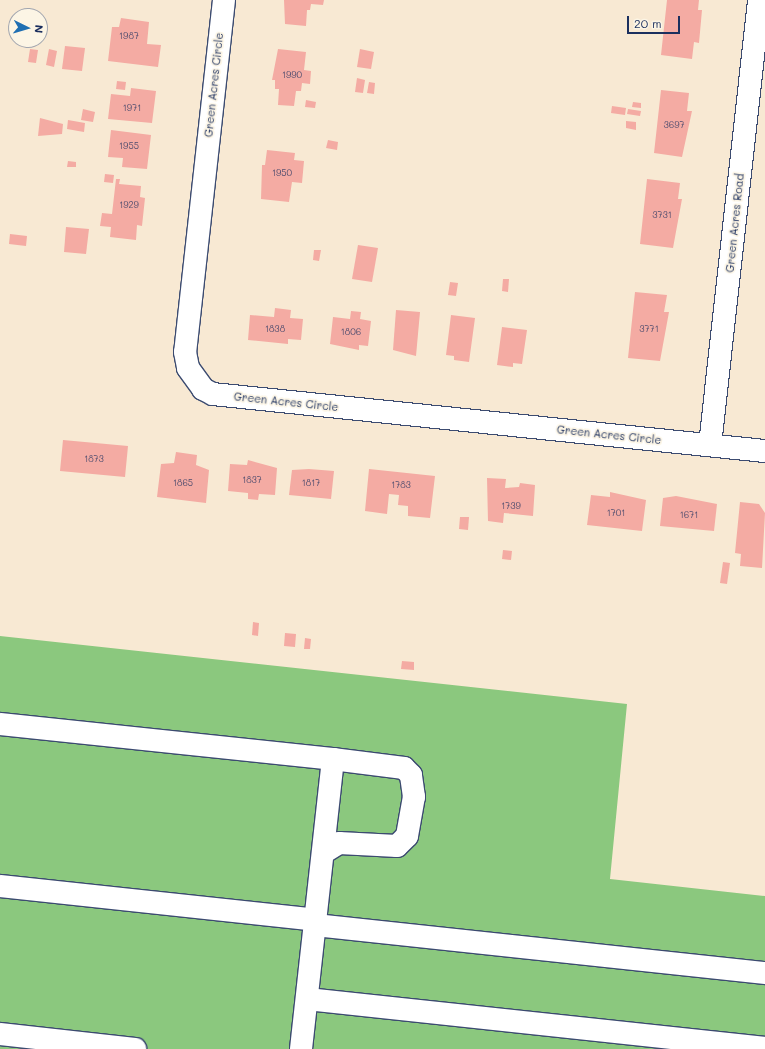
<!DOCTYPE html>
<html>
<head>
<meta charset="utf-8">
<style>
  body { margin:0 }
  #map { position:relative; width:765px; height:1049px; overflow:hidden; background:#f8e9d3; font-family:Mali,sans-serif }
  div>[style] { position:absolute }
  .green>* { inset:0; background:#8bc87e }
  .building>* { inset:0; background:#f4aba3 }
  .roads { filter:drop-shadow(1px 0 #3c4b70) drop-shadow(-1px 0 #3c4b70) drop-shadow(0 1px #3c4b70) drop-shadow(0 -1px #3c4b70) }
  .minor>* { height:22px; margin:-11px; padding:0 11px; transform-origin:11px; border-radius:11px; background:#fff }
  span { translate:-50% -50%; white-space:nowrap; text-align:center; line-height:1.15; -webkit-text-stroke:3.5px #fcf5e5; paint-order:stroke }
  .number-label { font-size:9px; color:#514e6f }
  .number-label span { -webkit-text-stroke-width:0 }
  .street-label { font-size:11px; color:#1b2f5e }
  .north { position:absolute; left:8px; top:8px; width:40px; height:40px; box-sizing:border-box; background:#fcf5e5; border:1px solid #a2a6af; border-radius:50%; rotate:95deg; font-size:11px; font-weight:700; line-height:16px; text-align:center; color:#1b2f5e }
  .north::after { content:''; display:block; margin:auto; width:14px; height:18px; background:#1f6fb2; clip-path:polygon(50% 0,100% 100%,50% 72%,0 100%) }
  .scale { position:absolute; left:627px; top:16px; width:53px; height:18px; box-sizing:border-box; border:2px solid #1b2f5e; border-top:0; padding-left:5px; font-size:12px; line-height:14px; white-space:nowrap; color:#1b2f5e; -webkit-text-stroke:3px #fcf5e5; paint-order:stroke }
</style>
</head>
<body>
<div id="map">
  <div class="green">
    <i style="clip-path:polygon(0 636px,627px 704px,610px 879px,765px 896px,765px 1049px,0 1049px)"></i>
  </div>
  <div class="building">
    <i style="clip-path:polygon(284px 0,324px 0,323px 5px,311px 4px,310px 10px,307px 10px,306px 26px,285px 24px)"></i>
    <i style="clip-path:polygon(667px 0,699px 0,698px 10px,702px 10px,699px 43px,694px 42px,692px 59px,661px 55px)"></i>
    <i style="clip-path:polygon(121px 18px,149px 22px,147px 44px,161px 45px,158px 67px,108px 61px,112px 27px,119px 27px)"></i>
    <i style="clip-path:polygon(65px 46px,85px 48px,82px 71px,62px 69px)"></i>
    <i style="clip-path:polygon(30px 49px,38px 50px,36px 63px,28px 62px)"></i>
    <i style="clip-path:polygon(49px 49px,57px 51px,54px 67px,46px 65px)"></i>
    <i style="clip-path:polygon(278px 49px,306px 52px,304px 70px,311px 71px,310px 84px,302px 83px,301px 91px,296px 91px,294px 106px,278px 105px,279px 89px,275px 89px,275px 80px,272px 80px)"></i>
    <i style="clip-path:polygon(360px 49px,374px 52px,371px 69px,357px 67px)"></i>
    <i style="clip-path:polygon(357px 78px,365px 80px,363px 93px,355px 92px)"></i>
    <i style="clip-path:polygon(117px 81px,126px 82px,125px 90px,116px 89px)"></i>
    <i style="clip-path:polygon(369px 82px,375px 83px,374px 94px,367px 93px)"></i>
    <i style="clip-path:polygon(131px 88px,156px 91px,152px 123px,108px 119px,111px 94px,130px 96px)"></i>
    <i style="clip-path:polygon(661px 90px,689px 93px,687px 111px,692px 111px,682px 157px,654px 153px)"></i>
    <i style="clip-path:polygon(306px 100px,316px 102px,315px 108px,305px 107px)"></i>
    <i style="clip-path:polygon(633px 102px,641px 103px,641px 108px,632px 107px)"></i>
    <i style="clip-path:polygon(612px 106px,626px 108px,625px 115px,611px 113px)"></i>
    <i style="clip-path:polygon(83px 109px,95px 112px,93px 122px,81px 120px)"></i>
    <i style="clip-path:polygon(628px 109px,641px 111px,640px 116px,627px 114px)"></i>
    <i style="clip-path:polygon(40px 118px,63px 124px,62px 134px,38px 136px)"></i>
    <i style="clip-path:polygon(68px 120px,85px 123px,84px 132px,67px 129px)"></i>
    <i style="clip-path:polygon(626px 121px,636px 122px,636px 130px,626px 128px)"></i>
    <i style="clip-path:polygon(111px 130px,151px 135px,147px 169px,122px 167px,123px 158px,108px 157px)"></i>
    <i style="clip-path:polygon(328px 140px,338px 142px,337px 150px,326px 148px)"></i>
    <i style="clip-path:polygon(267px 150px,295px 153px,294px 160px,304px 161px,302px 183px,292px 182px,289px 202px,261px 199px,262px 165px,265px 165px)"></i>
    <i style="clip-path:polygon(68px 161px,76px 162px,76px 167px,67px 167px)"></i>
    <i style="clip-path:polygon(105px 174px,114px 175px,113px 183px,104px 182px)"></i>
    <i style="clip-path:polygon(116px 179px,120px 179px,119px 184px,141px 186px,140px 197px,145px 198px,142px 226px,137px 225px,136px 240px,110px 237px,111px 227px,100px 226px,102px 213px,112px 214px)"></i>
    <i style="clip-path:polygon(647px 179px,680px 183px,678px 199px,682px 199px,673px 248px,640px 244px)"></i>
    <i style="clip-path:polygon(66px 227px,89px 229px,86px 254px,64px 252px)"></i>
    <i style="clip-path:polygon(10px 234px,27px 236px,26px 246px,9px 244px)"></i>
    <i style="clip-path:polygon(358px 245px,378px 248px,372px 282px,352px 279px)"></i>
    <i style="clip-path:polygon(314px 250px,321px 250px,319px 261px,313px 260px)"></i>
    <i style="clip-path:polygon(503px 279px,509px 279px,508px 292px,502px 291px)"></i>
    <i style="clip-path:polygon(450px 282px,458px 283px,456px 296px,448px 295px)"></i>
    <i style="clip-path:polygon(635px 292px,667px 295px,664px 312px,669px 312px,660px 361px,628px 358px)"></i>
    <i style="clip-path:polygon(275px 308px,291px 310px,290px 318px,303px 319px,301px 340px,288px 339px,288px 344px,248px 340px,250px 315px,274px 317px)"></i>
    <i style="clip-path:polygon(396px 310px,420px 312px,416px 356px,393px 350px)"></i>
    <i style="clip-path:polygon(351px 311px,361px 312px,360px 319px,371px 321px,368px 346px,359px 345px,359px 350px,330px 344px,333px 317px,350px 319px)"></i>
    <i style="clip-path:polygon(451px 315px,475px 318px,469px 362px,454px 360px,454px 356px,446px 355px)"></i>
    <i style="clip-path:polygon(502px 327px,527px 330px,522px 364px,513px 363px,513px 367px,497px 365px)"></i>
    <i style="clip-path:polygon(63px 440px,128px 446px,125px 477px,60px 471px)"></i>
    <i style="clip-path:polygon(176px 452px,197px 455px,196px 465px,209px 470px,206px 503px,157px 497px,161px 464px,174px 463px)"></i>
    <i style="clip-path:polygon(248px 460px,277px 468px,275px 495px,259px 494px,258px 500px,248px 499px,248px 493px,228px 491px,230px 464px,247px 465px)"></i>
    <i style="clip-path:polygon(309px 469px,334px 471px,331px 499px,289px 495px,292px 470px)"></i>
    <i style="clip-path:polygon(369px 469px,435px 476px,430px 518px,408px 516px,408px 506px,398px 505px,399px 495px,389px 494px,387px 514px,365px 511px)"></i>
    <i style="clip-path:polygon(487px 478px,506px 479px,505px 488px,519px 487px,520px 483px,535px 485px,533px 516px,504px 513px,503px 523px,488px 521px)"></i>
    <i style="clip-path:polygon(610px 492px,646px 500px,642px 531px,587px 525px,591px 495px,610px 497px)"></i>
    <i style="clip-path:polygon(676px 496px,717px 504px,714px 531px,660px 526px,663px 498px)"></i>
    <i style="clip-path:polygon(740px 502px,759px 504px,765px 513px,762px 568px,740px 566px,741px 554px,735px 553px)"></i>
    <i style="clip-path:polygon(460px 517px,469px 517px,468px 530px,459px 529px)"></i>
    <i style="clip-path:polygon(503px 550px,512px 551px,511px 560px,502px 559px)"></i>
    <i style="clip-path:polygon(723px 562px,730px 563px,727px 584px,720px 583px)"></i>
    <i style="clip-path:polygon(253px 622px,259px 623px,258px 636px,252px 635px)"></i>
    <i style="clip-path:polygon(285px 633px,296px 634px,295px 647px,284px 646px)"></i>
    <i style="clip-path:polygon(305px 638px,311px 639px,310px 649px,304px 649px)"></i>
    <i style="clip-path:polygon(402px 661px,414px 662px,414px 670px,401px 669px)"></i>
  </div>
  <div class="roads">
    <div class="minor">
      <i style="left:224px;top:0;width:354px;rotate:96.3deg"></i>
      <i style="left:185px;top:352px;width:16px;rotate:79deg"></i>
      <i style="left:188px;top:368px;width:26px;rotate:54deg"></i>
      <i style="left:203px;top:389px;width:11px;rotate:27deg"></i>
      <i style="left:213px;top:394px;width:555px;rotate:5.9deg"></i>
      <i style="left:710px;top:445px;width:448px;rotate:-83.7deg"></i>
      <i style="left:0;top:724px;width:335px;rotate:6deg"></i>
      <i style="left:333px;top:759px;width:292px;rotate:96.3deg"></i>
      <i style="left:323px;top:853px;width:19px;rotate:-32deg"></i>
      <i style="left:339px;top:843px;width:58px;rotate:3deg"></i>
      <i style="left:397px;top:846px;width:14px;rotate:-45deg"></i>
      <i style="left:407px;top:836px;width:40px;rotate:-80deg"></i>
      <i style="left:414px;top:797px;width:22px;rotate:-98deg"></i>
      <i style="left:411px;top:775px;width:10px;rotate:-135deg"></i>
      <i style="left:404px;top:768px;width:72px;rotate:-172.8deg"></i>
      <i style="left:0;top:886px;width:318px;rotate:6.1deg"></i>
      <i style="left:315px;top:925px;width:453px;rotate:6.1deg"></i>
      <i style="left:307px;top:999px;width:461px;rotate:6.1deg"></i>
      <i style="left:0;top:1034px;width:136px;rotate:6.3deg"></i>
    </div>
  </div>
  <div class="number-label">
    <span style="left:129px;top:36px">1987</span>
    <span style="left:292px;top:75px">1990</span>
    <span style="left:132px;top:108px">1971</span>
    <span style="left:674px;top:125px">3697</span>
    <span style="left:129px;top:146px">1955</span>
    <span style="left:282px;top:173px">1950</span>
    <span style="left:129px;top:205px">1929</span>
    <span style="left:662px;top:215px">3731</span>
    <span style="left:275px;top:329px">1838</span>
    <span style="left:649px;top:329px">3771</span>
    <span style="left:351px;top:332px">1806</span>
    <span style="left:94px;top:459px">1873</span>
    <span style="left:252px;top:480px">1837</span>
    <span style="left:183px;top:483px">1865</span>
    <span style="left:311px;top:483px">1817</span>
    <span style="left:401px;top:485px">1783</span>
    <span style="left:511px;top:506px">1739</span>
    <span style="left:616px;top:513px">1701</span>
    <span style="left:689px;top:515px">1671</span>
  </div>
  <div class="street-label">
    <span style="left:214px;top:85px;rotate:-84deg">Green Acres Circle</span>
    <span style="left:735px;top:223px;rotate:-84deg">Green Acres Road</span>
    <span style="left:286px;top:402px;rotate:6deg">Green Acres Circle</span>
    <span style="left:609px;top:435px;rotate:6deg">Green Acres Circle</span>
  </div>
  <div class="north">N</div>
  <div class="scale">20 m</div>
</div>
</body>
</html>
